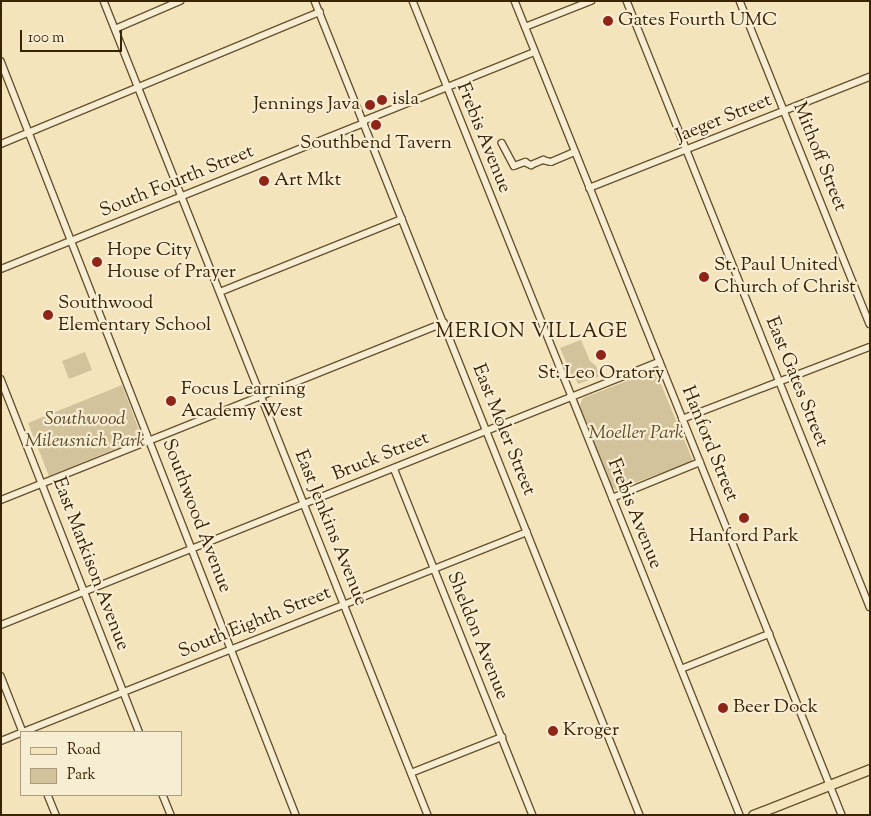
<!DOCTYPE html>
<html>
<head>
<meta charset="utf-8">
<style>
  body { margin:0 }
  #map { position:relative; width:871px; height:816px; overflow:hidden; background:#f3e4bc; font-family:"Sorts Mill Goudy",serif }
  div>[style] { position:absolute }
  .green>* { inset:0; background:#d3c39c }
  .roads { filter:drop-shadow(1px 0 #68532f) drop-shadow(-1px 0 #68532f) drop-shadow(0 1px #68532f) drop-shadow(0 -1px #68532f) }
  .minor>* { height:5.5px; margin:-2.75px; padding:0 2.75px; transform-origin:2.75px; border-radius:2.75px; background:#f7edd3 }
  .primary>* { height:9px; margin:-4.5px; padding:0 4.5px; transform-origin:4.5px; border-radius:4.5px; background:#f3e4bc }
  .dots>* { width:14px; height:14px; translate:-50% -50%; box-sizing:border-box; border:2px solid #f7edd3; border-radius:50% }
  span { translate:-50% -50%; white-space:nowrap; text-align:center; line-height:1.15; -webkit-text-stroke:4.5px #f7edd3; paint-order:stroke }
  .poi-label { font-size:19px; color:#392300 }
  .left { translate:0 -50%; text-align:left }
  .right { translate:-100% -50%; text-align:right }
  .street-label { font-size:19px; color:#392300 }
  .park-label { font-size:19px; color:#604b27; font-style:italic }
  .neighbourhood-label { font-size:20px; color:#392300; letter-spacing:1px }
  .frame { position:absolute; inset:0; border:2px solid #392300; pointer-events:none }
  .legend { position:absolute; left:20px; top:731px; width:162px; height:65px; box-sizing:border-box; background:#f7edd3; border:1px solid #ab9c7f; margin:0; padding:6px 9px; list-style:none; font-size:15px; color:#392300 }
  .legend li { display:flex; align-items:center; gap:10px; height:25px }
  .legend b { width:25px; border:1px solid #ab9c7f }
  .scale { position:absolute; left:20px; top:30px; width:102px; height:22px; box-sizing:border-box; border:2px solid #392300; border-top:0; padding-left:6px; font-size:15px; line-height:18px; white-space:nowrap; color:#392300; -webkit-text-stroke:4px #f7edd3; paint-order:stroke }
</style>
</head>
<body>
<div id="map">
  <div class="green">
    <i style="clip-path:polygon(581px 340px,590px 361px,596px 366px,600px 376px,578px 384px,574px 375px,572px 376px,560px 348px)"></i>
    <i style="clip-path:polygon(85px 352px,92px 370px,69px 379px,62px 361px)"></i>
    <i style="clip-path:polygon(655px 370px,693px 461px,616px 490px,611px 486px,580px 407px,581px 402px,583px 398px)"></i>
    <i style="clip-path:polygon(122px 385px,142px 438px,49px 476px,28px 423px)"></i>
  </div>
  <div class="roads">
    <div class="minor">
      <i style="left:104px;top:1px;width:876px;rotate:68.3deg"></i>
      <i style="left:315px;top:1px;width:876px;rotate:68.24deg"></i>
      <i style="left:413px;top:1px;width:877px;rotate:68.11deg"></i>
      <i style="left:515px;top:1px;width:877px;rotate:68.11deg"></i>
      <i style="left:627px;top:1px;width:653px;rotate:68.15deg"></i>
      <i style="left:740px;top:1px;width:348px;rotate:68.1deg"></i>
      <i style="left:525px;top:27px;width:71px;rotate:-21.5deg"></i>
      <i style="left:115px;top:29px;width:71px;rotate:-23.3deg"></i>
      <i style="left:1px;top:61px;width:810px;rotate:68.63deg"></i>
      <i style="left:363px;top:121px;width:185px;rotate:-21.9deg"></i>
      <i style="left:502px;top:143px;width:26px;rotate:62deg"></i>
      <i style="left:514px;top:166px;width:12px;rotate:-20deg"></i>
      <i style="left:525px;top:162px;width:7px;rotate:27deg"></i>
      <i style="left:531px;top:165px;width:13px;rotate:-23deg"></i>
      <i style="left:543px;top:160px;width:8px;rotate:14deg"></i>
      <i style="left:551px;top:162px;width:26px;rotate:-23deg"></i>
      <i style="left:1px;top:144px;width:345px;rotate:-22.5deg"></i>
      <i style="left:589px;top:188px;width:302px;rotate:-21.6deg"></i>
      <i style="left:1px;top:269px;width:391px;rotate:-21.9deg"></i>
      <i style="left:220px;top:292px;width:196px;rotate:-21.9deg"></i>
      <i style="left:1px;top:379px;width:379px;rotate:68.6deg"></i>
      <i style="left:682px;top:419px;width:201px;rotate:-21deg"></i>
      <i style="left:394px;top:468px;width:374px;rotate:68.2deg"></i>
      <i style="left:612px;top:498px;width:95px;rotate:-22.2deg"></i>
      <i style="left:1px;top:500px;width:477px;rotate:-21.8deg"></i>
      <i style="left:1px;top:625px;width:709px;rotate:-21.79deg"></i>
      <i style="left:681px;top:669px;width:95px;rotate:-21.7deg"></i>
      <i style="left:1px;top:676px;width:60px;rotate:68.6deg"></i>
      <i style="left:23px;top:732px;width:542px;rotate:-21.64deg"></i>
      <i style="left:1px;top:741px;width:22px;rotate:-22deg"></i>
      <i style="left:411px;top:773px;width:98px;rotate:-21.6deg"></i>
      <i style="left:48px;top:795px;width:22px;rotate:68deg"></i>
      <i style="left:163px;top:795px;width:22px;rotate:68deg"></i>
    </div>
    <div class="primary">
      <i style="left:753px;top:815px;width:126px;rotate:-21.5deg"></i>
    </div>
  </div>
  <div class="dots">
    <i style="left:608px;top:21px;background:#8f2418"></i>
    <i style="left:382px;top:100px;background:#8f2418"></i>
    <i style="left:370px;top:105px;background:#8f2418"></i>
    <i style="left:376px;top:125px;background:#8f2418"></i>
    <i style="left:264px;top:181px;background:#8f2418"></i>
    <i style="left:97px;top:262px;background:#8f2418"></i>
    <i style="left:704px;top:277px;background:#8f2418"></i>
    <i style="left:48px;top:315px;background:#8f2418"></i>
    <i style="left:601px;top:355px;background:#8f2418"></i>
    <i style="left:171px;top:401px;background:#8f2418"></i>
    <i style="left:744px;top:518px;background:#8f2418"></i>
    <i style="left:723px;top:708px;background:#8f2418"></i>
    <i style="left:553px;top:731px;background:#8f2418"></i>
  </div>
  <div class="poi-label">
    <span class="left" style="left:618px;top:21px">Gates Fourth UMC</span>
    <span class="left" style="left:392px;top:100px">isla</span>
    <span class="right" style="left:360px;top:105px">Jennings Java</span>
    <span style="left:376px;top:144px">Southbend Tavern</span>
    <span class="left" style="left:274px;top:181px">Art Mkt</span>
    <span class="left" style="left:107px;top:262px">Hope City<br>House of Prayer</span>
    <span class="left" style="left:714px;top:277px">St. Paul United<br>Church of Christ</span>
    <span class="left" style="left:58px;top:315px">Southwood<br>Elementary School</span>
    <span style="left:601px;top:374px">St. Leo Oratory</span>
    <span class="left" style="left:181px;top:401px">Focus Learning<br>Academy West</span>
    <span style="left:744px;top:537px">Hanford Park</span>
    <span class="left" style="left:733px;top:708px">Beer Dock</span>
    <span class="left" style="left:563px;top:731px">Kroger</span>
  </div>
  <div class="street-label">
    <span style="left:724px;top:119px;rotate:-22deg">Jaeger Street</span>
    <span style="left:483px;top:138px;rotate:68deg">Frebis Avenue</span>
    <span style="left:819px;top:157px;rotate:68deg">Mithoff Street</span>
    <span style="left:177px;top:182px;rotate:-22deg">South Fourth Street</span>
    <span style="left:796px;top:382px;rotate:68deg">East Gates Street</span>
    <span style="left:503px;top:430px;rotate:68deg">East Moler Street</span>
    <span style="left:709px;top:444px;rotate:68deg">Hanford Street</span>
    <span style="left:381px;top:457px;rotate:-22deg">Bruck Street</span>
    <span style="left:634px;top:514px;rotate:68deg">Frebis Avenue</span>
    <span style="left:196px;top:516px;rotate:69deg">Southwood Avenue</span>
    <span style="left:330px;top:528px;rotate:68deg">East Jenkins Avenue</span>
    <span style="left:90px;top:564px;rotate:69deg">East Markison Avenue</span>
    <span style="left:255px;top:623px;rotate:-22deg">South Eighth Street</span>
    <span style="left:477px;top:636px;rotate:68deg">Sheldon Avenue</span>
  </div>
  <div class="park-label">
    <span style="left:85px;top:431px">Southwood<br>Mileusnich Park</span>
    <span style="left:636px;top:434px">Moeller Park</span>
  </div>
  <div class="neighbourhood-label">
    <span style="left:532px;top:332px">MERION VILLAGE</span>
  </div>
  <div class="frame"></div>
  <ul class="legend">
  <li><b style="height:6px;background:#f3e4bc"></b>Road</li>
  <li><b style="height:14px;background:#d3c39c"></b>Park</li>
  </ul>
  <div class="scale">100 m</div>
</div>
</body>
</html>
